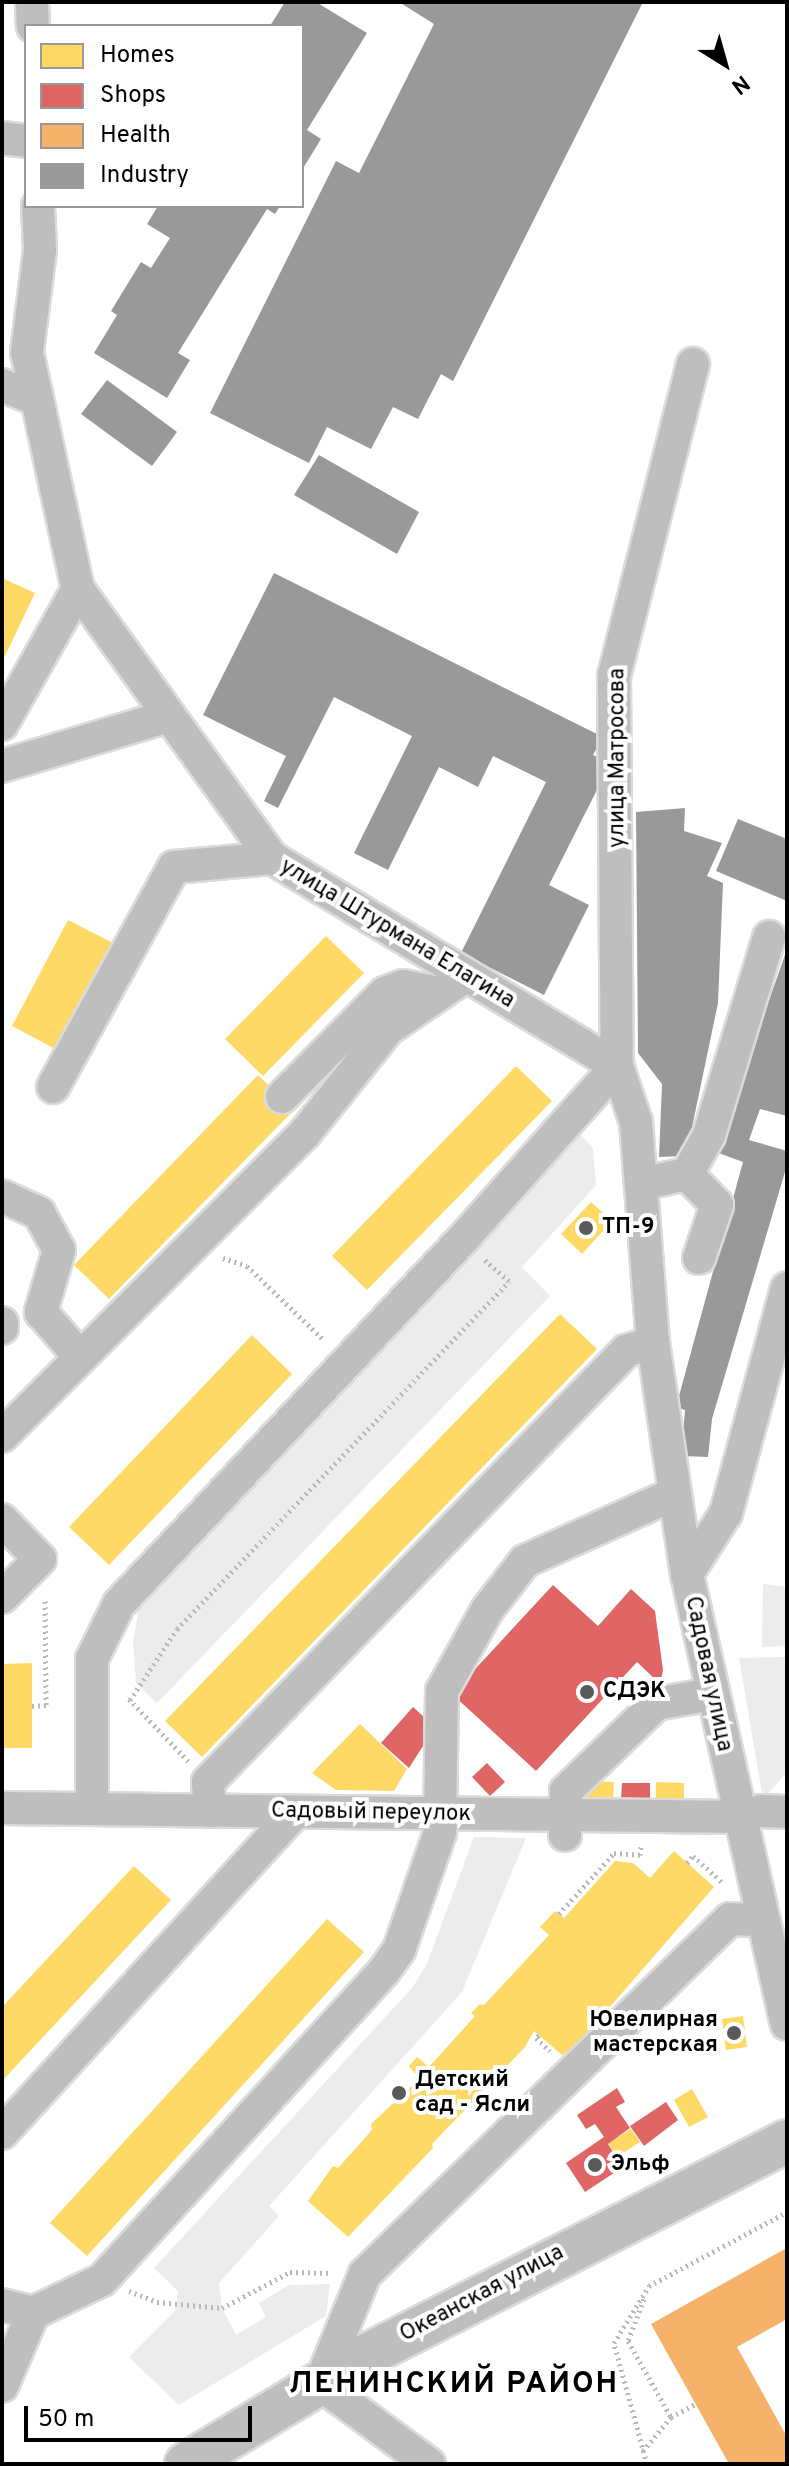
<!DOCTYPE html>
<html>
<head>
<meta charset="utf-8">
<style>
  body { margin:0 }
  #map { position:relative; width:789px; height:2466px; overflow:hidden; background:#fff; font-family:Overpass,sans-serif }
  div>[style] { position:absolute }
  .green>* { inset:0; background:#ececec }
  .homes>* { inset:0; background:#ffd966 }
  .shops>* { inset:0; background:#e06666 }
  .health>* { inset:0; background:#f6b26b }
  .industry>* { inset:0; background:#999 }
  .path>* { height:5px; margin-top:-2.5px; transform-origin:0; background:repeating-linear-gradient(90deg,#b9b9b9 0 2px,transparent 0 6px) }
  .roads { filter:drop-shadow(2px 0 #dbdbdb) drop-shadow(-2px 0 #dbdbdb) drop-shadow(0 2px #dbdbdb) drop-shadow(0 -2px #dbdbdb) }
  .minor>* { height:32px; margin:-16px; padding:0 16px; transform-origin:16px; border-radius:16px; background:#bebebe }
  .major>* { height:42px; margin:-21px; padding:0 21px; transform-origin:21px; border-radius:21px; background:#bebebe }
  .dots>* { width:22px; height:22px; translate:-50% -50%; box-sizing:border-box; border:4px solid #fff; border-radius:50% }
  span { translate:-50% -50%; white-space:nowrap; text-align:center; line-height:1.15; -webkit-text-stroke:8px #fff; paint-order:stroke }
  .street-label { font-size:22px; color:#000 }
  .poi-label { font-size:22px; color:#000; font-weight:700 }
  .left { translate:0 -50%; text-align:left }
  .right { translate:-100% -50%; text-align:right }
  .district-label { font-size:30px; color:#000; font-weight:700; letter-spacing:2px }
  .frame { position:absolute; inset:0; border:4px solid #000; pointer-events:none }
  .legend { position:absolute; left:24px; top:24px; width:280px; height:184px; box-sizing:border-box; background:#fff; border:2px solid #999; margin:0; padding:10px 14px; list-style:none; font-size:24px; color:#000 }
  .legend li { display:flex; align-items:center; gap:16px; height:40px }
  .legend b { width:40px; border:2px solid #999 }
  .north { position:absolute; left:685px; top:24px; width:80px; height:80px; -webkit-text-stroke:6px #fff; paint-order:stroke; rotate:143deg; font-size:22px; font-weight:700; line-height:32px; text-align:center; color:#000 }
  .north::after { content:''; display:block; margin:auto; width:28px; height:36px; background:#000; clip-path:polygon(50% 0,100% 100%,50% 72%,0 100%) }
  .scale { position:absolute; left:24px; top:2406px; width:228px; height:36px; box-sizing:border-box; border:4px solid #000; border-top:0; padding-left:10px; font-size:24px; line-height:28px; white-space:nowrap; color:#000; -webkit-text-stroke:6px #fff; paint-order:stroke }
</style>
</head>
<body>
<div id="map">
  <div class="green">
    <i style="clip-path:polygon(580px 1134px,593px 1148px,596px 1185px,522px 1267px,550px 1296px,157px 1703px,136px 1683px,133px 1643px,140px 1600px)"></i>
    <i style="clip-path:polygon(763px 1584px,787px 1587px,787px 1646px,762px 1647px)"></i>
    <i style="clip-path:polygon(787px 1657px,787px 1772px,763px 1799px,739px 1658px)"></i>
    <i style="clip-path:polygon(474px 1837px,526px 1838px,462px 1992px,269px 2206px,279px 2216px,219px 2283px,222px 2308px,236px 2335px,266px 2317px,259px 2303px,289px 2285px,330px 2284px,326px 2316px,179px 2405px,129px 2357px,175px 2311px,178px 2291px,154px 2268px,412px 1988px,426px 1966px)"></i>
  </div>
  <div class="homes">
    <i style="clip-path:polygon(2px 578px,35px 593px,5px 656px,2px 654px)"></i>
    <i style="clip-path:polygon(68px 920px,115px 944px,59px 1051px,12px 1026px)"></i>
    <i style="clip-path:polygon(326px 936px,364px 973px,263px 1076px,225px 1039px)"></i>
    <i style="clip-path:polygon(516px 1066px,552px 1101px,367px 1290px,332px 1256px)"></i>
    <i style="clip-path:polygon(258px 1075px,294px 1110px,109px 1299px,74px 1265px)"></i>
    <i style="clip-path:polygon(591px 1202px,612px 1221px,582px 1254px,561px 1234px)"></i>
    <i style="clip-path:polygon(560px 1314px,597px 1349px,202px 1757px,165px 1721px)"></i>
    <i style="clip-path:polygon(252px 1335px,292px 1374px,109px 1565px,69px 1527px)"></i>
    <i style="clip-path:polygon(32px 1663px,32px 1748px,2px 1748px,2px 1664px)"></i>
    <i style="clip-path:polygon(360px 1724px,407px 1769px,394px 1791px,336px 1790px,312px 1773px)"></i>
    <i style="clip-path:polygon(585px 1781px,614px 1782px,613px 1800px,584px 1799px)"></i>
    <i style="clip-path:polygon(656px 1782px,684px 1783px,684px 1800px,656px 1800px)"></i>
    <i style="clip-path:polygon(674px 1851px,714px 1887px,576px 2046px,562px 2055px,534px 2031px,525px 2047px,432px 2144px,433px 2148px,348px 2237px,308px 2201px,333px 2166px,338px 2168px,372px 2130px,371px 2124px,419px 2079px,409px 2066px,417px 2057px,429px 2067px,475px 2016px,471px 2013px,480px 2004px,484px 2005px,549px 1935px,540px 1927px,555px 1911px,564px 1918px,615px 1861px,633px 1863px,650px 1878px)"></i>
    <i style="clip-path:polygon(134px 1866px,171px 1900px,2px 2081px,2px 2007px)"></i>
    <i style="clip-path:polygon(327px 1919px,364px 1952px,87px 2256px,50px 2223px)"></i>
    <i style="clip-path:polygon(743px 2016px,747px 2047px,726px 2050px,722px 2019px)"></i>
    <i style="clip-path:polygon(692px 2089px,708px 2117px,689px 2127px,674px 2100px)"></i>
    <i style="clip-path:polygon(631px 2129px,640px 2142px,617px 2157px,608px 2143px)"></i>
  </div>
  <div class="shops">
    <i style="clip-path:polygon(553px 1585px,598px 1626px,631px 1589px,655px 1611px,663px 1670px,660px 1684px,637px 1662px,536px 1771px,452px 1694px)"></i>
    <i style="clip-path:polygon(413px 1707px,435px 1727px,409px 1768px,381px 1743px)"></i>
    <i style="clip-path:polygon(487px 1763px,505px 1782px,490px 1796px,472px 1777px)"></i>
    <i style="clip-path:polygon(622px 1783px,650px 1783px,650px 1800px,621px 1799px)"></i>
    <i style="clip-path:polygon(617px 2088px,625px 2102px,616px 2107px,630px 2128px,608px 2144px,623px 2167px,585px 2192px,566px 2163px,604px 2137px,595px 2124px,586px 2129px,577px 2115px)"></i>
    <i style="clip-path:polygon(666px 2102px,678px 2120px,644px 2146px,630px 2126px)"></i>
  </div>
  <div class="health">
    <i style="clip-path:polygon(785px 2249px,787px 2319px,737px 2347px,787px 2437px,787px 2464px,729px 2464px,651px 2324px)"></i>
  </div>
  <div class="industry">
    <i style="clip-path:polygon(285px 2px,316px 2px,367px 33px,307px 130px,321px 139px,302px 170px,302px 26px,270px 26px)"></i>
    <i style="clip-path:polygon(399px 2px,643px 2px,453px 381px,441px 374px,418px 419px,393px 407px,371px 449px,327px 427px,309px 463px,210px 413px,336px 161px,359px 173px,434px 24px)"></i>
    <i style="clip-path:polygon(158px 206px,280px 206px,275px 214px,267px 209px,178px 353px,190px 360px,167px 398px,94px 353px,117px 315px,111px 311px,141px 262px,151px 268px,170px 238px,147px 224px)"></i>
    <i style="clip-path:polygon(107px 380px,177px 432px,152px 466px,81px 414px)"></i>
    <i style="clip-path:polygon(319px 455px,419px 512px,397px 554px,294px 495px)"></i>
    <i style="clip-path:polygon(274px 573px,603px 737px,593px 755px,610px 764px,549px 885px,589px 905px,544px 995px,461px 953px,546px 782px,493px 756px,478px 787px,439px 767px,388px 870px,354px 853px,412px 736px,334px 697px,278px 808px,264px 801px,286px 756px,203px 715px)"></i>
    <i style="clip-path:polygon(685px 808px,684px 831px,722px 843px,707px 876px,723px 883px,718px 1003px,686px 1156px,659px 1157px,662px 1084px,638px 1053px,636px 812px)"></i>
    <i style="clip-path:polygon(738px 819px,787px 839px,787px 901px,716px 871px)"></i>
    <i style="clip-path:polygon(787px 949px,787px 1116px,760px 1109px,749px 1140px,787px 1151px,787px 1165px,712px 1419px,708px 1457px,681px 1456px,685px 1410px,676px 1407px,743px 1162px,716px 1152px)"></i>
  </div>
  <div class="path">
    <i style="left:223px;top:1258px;width:25px;rotate:18deg"></i>
    <i style="left:247px;top:1266px;width:108px;rotate:43.9deg"></i>
    <i style="left:129px;top:1699px;width:86px;rotate:46.4deg"></i>
    <i style="left:130px;top:1700px;width:85px;rotate:-56.5deg"></i>
    <i style="left:177px;top:1629px;width:481px;rotate:-46.3deg"></i>
    <i style="left:509px;top:1281px;width:33px;rotate:-139deg"></i>
    <i style="left:32px;top:1706px;width:14px;rotate:-4deg"></i>
    <i style="left:46px;top:1705px;width:106px;rotate:-90.5deg"></i>
    <i style="left:687px;top:1863px;width:9px;rotate:-49deg"></i>
    <i style="left:693px;top:1856px;width:39px;rotate:42deg"></i>
    <i style="left:559px;top:1914px;width:82px;rotate:-48deg"></i>
    <i style="left:614px;top:1853px;width:26px;rotate:4deg"></i>
    <i style="left:640px;top:1855px;width:9px;rotate:-84deg"></i>
    <i style="left:539px;top:2035px;width:4px;rotate:135deg"></i>
    <i style="left:536px;top:2038px;width:19px;rotate:43deg"></i>
    <i style="left:129px;top:2291px;width:30px;rotate:21deg"></i>
    <i style="left:157px;top:2302px;width:65px;rotate:5.3deg"></i>
    <i style="left:222px;top:2308px;width:77px;rotate:-27.9deg"></i>
    <i style="left:290px;top:2272px;width:42px;rotate:1.4deg"></i>
    <i style="left:644px;top:2299px;width:45px;rotate:110.9deg"></i>
    <i style="left:628px;top:2341px;width:87px;rotate:60.5deg"></i>
    <i style="left:643px;top:2451px;width:44px;rotate:-50.5deg"></i>
    <i style="left:671px;top:2417px;width:27px;rotate:-28deg"></i>
    <i style="left:647px;top:2464px;width:125px;rotate:-105.3deg"></i>
    <i style="left:614px;top:2343px;width:67px;rotate:-58.4deg"></i>
    <i style="left:649px;top:2286px;width:157px;rotate:-28.2deg"></i>
  </div>
  <div class="roads">
    <div class="minor">
      <i style="left:32px;top:2px;width:24px;rotate:88deg"></i>
      <i style="left:2px;top:138px;width:24px;rotate:7deg"></i>
      <i style="left:38px;top:206px;width:44px;rotate:87.4deg"></i>
      <i style="left:40px;top:250px;width:103px;rotate:97.3deg"></i>
      <i style="left:27px;top:352px;width:242px;rotate:77.9deg"></i>
      <i style="left:78px;top:589px;width:332px;rotate:54.2deg"></i>
      <i style="left:272px;top:858px;width:403px;rotate:31.1deg"></i>
      <i style="left:693px;top:364px;width:322px;rotate:104.2deg"></i>
      <i style="left:614px;top:676px;width:390px;rotate:89.6deg"></i>
      <i style="left:617px;top:1066px;width:59px;rotate:71.3deg"></i>
      <i style="left:636px;top:1122px;width:221px;rotate:85.6deg"></i>
      <i style="left:653px;top:1342px;width:234px;rotate:81.7deg"></i>
      <i style="left:687px;top:1574px;width:461px;rotate:77.5deg"></i>
      <i style="left:2px;top:385px;width:38px;rotate:23deg"></i>
      <i style="left:2px;top:724px;width:155px;rotate:-60.6deg"></i>
      <i style="left:2px;top:766px;width:174px;rotate:-16.7deg"></i>
      <i style="left:53px;top:1087px;width:251px;rotate:-61.2deg"></i>
      <i style="left:174px;top:867px;width:98px;rotate:-5.2deg"></i>
      <i style="left:282px;top:1097px;width:146px;rotate:-45.3deg"></i>
      <i style="left:385px;top:993px;width:19px;rotate:-21deg"></i>
      <i style="left:403px;top:986px;width:38px;rotate:11deg"></i>
      <i style="left:687px;top:1174px;width:43px;rotate:45.9deg"></i>
      <i style="left:717px;top:1205px;width:56px;rotate:108.8deg"></i>
      <i style="left:641px;top:1184px;width:47px;rotate:-12.3deg"></i>
      <i style="left:687px;top:1174px;width:45px;rotate:-60.6deg"></i>
      <i style="left:709px;top:1135px;width:207px;rotate:-73.1deg"></i>
      <i style="left:2px;top:1196px;width:41px;rotate:24.7deg"></i>
      <i style="left:39px;top:1213px;width:42px;rotate:61.6deg"></i>
      <i style="left:59px;top:1250px;width:65px;rotate:106.2deg"></i>
      <i style="left:41px;top:1312px;width:60px;rotate:49.1deg"></i>
      <i style="left:2px;top:1323px;width:5px;rotate:90deg"></i>
      <i style="left:2px;top:1436px;width:429px;rotate:-45deg"></i>
      <i style="left:305px;top:1133px;width:133px;rotate:-51.4deg"></i>
      <i style="left:388px;top:1029px;width:92px;rotate:-34.4deg"></i>
      <i style="left:2px;top:1520px;width:54px;rotate:45.7deg"></i>
      <i style="left:40px;top:1559px;width:54px;rotate:135deg"></i>
      <i style="left:687px;top:1574px;width:72px;rotate:-57.4deg"></i>
      <i style="left:726px;top:1513px;width:233px;rotate:-74.8deg"></i>
      <i style="left:2px;top:1808px;width:737px;rotate:0.7deg"></i>
      <i style="left:92px;top:1809px;width:150px;rotate:-90deg"></i>
      <i style="left:92px;top:1659px;width:61px;rotate:-63.9deg"></i>
      <i style="left:119px;top:1604px;width:502px;rotate:-46.7deg"></i>
      <i style="left:463px;top:1239px;width:232px;rotate:-48.3deg"></i>
      <i style="left:210px;top:1811px;width:29px;rotate:-94deg"></i>
      <i style="left:208px;top:1782px;width:600px;rotate:-45.88deg"></i>
      <i style="left:626px;top:1351px;width:28px;rotate:-18deg"></i>
      <i style="left:761px;top:1811px;width:26px;rotate:2deg"></i>
      <i style="left:565px;top:1835px;width:44px;rotate:-88.7deg"></i>
      <i style="left:566px;top:1791px;width:125px;rotate:-44deg"></i>
      <i style="left:656px;top:1704px;width:57px;rotate:-10.1deg"></i>
      <i style="left:2px;top:2133px;width:435px;rotate:-47.6deg"></i>
      <i style="left:2px;top:2305px;width:32px;rotate:14deg"></i>
      <i style="left:33px;top:2313px;width:76px;rotate:-25.6deg"></i>
      <i style="left:102px;top:2280px;width:418px;rotate:-47.6deg"></i>
      <i style="left:384px;top:1971px;width:26px;rotate:-54deg"></i>
      <i style="left:399px;top:1950px;width:125px;rotate:-70.8deg"></i>
      <i style="left:440px;top:1832px;width:141px;rotate:-89.2deg"></i>
      <i style="left:442px;top:1691px;width:93px;rotate:-60.9deg"></i>
      <i style="left:487px;top:1610px;width:62px;rotate:-52.2deg"></i>
      <i style="left:525px;top:1561px;width:163px;rotate:-24.2deg"></i>
      <i style="left:2px;top:2386px;width:79px;rotate:-67deg"></i>
      <i style="left:429px;top:2464px;width:135px;rotate:-143.7deg"></i>
      <i style="left:320px;top:2384px;width:119px;rotate:-67.8deg"></i>
      <i style="left:365px;top:2274px;width:509px;rotate:-44.2deg"></i>
      <i style="left:730px;top:1919px;width:33px;rotate:2deg"></i>
    </div>
    <div class="major">
      <i style="left:186px;top:2464px;width:211px;rotate:-31.1deg"></i>
      <i style="left:367px;top:2355px;width:471px;rotate:-27deg"></i>
    </div>
  </div>
  <div class="dots">
    <i style="left:586px;top:1228px;background:#595959"></i>
    <i style="left:587px;top:1692px;background:#595959"></i>
    <i style="left:734px;top:2033px;background:#595959"></i>
    <i style="left:399px;top:2093px;background:#595959"></i>
    <i style="left:595px;top:2165px;background:#595959"></i>
  </div>
  <div class="street-label">
    <span style="left:618px;top:758px;rotate:-90deg">улица Матросова</span>
    <span style="left:397px;top:934px;rotate:31deg">улица Штурмана Елагина</span>
    <span style="left:708px;top:1674px;rotate:78deg">Садовая улица</span>
    <span style="left:371px;top:1813px;rotate:1deg">Садовый переулок</span>
    <span style="left:482px;top:2294px;rotate:-28deg">Океанская улица</span>
  </div>
  <div class="poi-label">
    <span class="left" style="left:602px;top:1228px">ТП-9</span>
    <span class="left" style="left:603px;top:1692px">СДЭК</span>
    <span class="right" style="left:718px;top:2033px">Ювелирная<br>мастерская</span>
    <span class="left" style="left:415px;top:2093px">Детский<br>сад - Ясли</span>
    <span class="left" style="left:611px;top:2165px">Эльф</span>
  </div>
  <div class="district-label">
    <span style="left:454px;top:2385px">ЛЕНИНСКИЙ РАЙОН</span>
  </div>
  <div class="frame"></div>
  <ul class="legend">
  <li><b style="height:22px;background:#ffd966"></b>Homes</li>
  <li><b style="height:22px;background:#e06666"></b>Shops</li>
  <li><b style="height:22px;background:#f6b26b"></b>Health</li>
  <li><b style="height:22px;background:#999"></b>Industry</li>
  </ul>
  <div class="north">N</div>
  <div class="scale">50 m</div>
</div>
</body>
</html>
